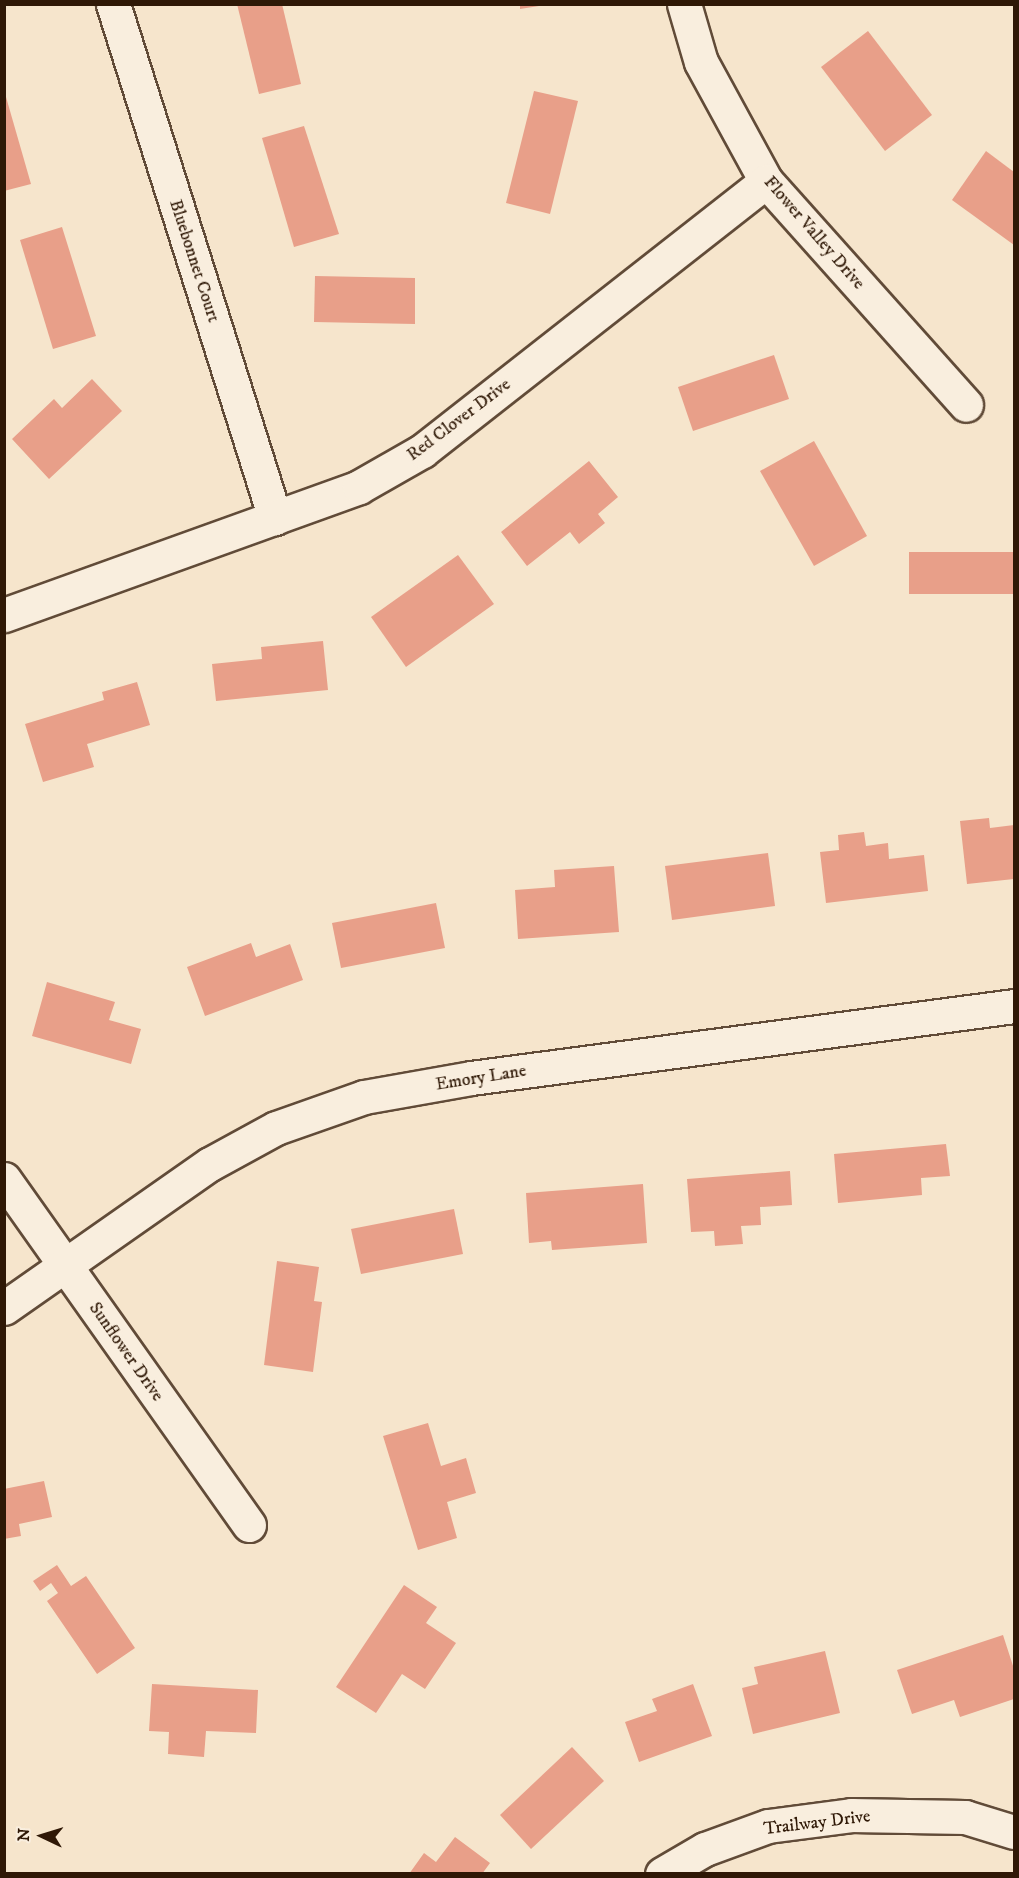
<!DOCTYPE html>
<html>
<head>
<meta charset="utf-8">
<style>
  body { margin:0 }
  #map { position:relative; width:1019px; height:1878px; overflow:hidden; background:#f6e5cc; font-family:"IM FELL DW Pica",serif }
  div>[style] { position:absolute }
  .building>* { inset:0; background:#e89f89 }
  .roads { filter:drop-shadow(2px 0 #614b38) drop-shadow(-2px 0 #614b38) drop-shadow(0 2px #614b38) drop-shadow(0 -2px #614b38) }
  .minor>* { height:33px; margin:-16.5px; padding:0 16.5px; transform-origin:16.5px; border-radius:16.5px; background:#f9eede }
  span { translate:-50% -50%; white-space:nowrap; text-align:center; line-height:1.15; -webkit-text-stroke:4.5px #f9eede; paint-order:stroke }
  .street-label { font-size:18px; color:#2f1806 }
  .frame { position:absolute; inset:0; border:6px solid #2f1806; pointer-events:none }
  .north { position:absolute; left:12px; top:1806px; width:60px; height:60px; -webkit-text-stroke:4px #f9eede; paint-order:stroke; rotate:274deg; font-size:16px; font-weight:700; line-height:24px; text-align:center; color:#2f1806 }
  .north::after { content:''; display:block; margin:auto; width:21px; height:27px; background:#2f1806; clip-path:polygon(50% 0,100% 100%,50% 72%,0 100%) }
</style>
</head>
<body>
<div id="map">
  <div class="building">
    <i style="clip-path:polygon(237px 4px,282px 4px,301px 84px,259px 94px)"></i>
    <i style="clip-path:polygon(520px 4px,539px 4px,539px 6px,520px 9px)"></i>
    <i style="clip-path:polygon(868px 31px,932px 115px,885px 151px,821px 67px)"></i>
    <i style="clip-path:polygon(4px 90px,31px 184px,4px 191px)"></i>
    <i style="clip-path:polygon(534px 91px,578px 101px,550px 214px,506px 203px)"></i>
    <i style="clip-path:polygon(304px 126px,339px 234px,294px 247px,262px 138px)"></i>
    <i style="clip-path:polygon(986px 151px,1014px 172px,1014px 245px,952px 200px)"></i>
    <i style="clip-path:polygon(62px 227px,96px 336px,53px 349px,20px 240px)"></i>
    <i style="clip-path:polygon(315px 276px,415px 278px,415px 324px,314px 322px)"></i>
    <i style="clip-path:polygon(774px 355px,789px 399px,693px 431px,678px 387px)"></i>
    <i style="clip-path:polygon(92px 379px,122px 411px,49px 479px,12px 439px,54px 399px,62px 408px)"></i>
    <i style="clip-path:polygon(814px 441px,867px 536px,814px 566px,760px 471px)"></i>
    <i style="clip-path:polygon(589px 461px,618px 497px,598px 514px,605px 523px,579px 544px,570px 532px,527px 566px,501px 532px)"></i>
    <i style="clip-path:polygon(909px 552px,1014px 552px,1014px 594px,909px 594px)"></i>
    <i style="clip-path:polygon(458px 555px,494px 604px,406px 667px,371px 617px)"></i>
    <i style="clip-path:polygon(323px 641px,328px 690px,216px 701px,212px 664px,262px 659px,261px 647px)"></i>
    <i style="clip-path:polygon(137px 682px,150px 725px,87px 744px,94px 767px,43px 782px,25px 724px,104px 700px,102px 692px)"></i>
    <i style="clip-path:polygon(989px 818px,990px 828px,1014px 825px,1014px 879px,967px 884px,960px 821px)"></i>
    <i style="clip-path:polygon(864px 832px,866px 846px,888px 843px,889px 859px,924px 855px,928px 891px,826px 903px,820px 852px,839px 850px,838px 835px)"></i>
    <i style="clip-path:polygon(768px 853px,775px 906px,672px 920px,665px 866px)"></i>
    <i style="clip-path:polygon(614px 866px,619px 932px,518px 939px,515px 890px,555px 887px,554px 870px)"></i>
    <i style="clip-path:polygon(436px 903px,445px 948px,341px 968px,332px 923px)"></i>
    <i style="clip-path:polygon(251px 943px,256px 957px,290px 944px,303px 980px,205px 1016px,187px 967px)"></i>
    <i style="clip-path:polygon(47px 982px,115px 1002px,109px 1020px,141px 1029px,131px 1064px,32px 1036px)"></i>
    <i style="clip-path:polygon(946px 1144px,950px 1176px,921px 1178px,922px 1195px,838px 1203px,834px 1154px)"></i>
    <i style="clip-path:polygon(790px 1171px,792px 1205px,760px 1207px,761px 1225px,741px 1226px,743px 1244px,715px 1246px,714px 1231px,691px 1232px,687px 1179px)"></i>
    <i style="clip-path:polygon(643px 1184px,647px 1243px,552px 1250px,551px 1241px,529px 1243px,526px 1193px)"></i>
    <i style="clip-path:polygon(454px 1209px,463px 1254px,361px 1274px,351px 1229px)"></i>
    <i style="clip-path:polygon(277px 1261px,319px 1267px,314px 1301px,322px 1302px,313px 1372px,264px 1365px)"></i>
    <i style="clip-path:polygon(428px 1423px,441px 1466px,466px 1458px,476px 1493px,447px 1502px,457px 1538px,418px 1550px,383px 1436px)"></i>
    <i style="clip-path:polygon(44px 1481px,52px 1517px,19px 1524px,21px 1536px,4px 1539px,4px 1489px)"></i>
    <i style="clip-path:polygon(57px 1565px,71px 1586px,86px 1576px,135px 1648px,97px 1674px,47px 1601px,58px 1593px,51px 1583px,40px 1591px,33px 1581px)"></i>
    <i style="clip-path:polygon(404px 1585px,437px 1607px,426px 1623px,456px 1643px,425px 1689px,402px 1674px,376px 1713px,336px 1687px)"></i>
    <i style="clip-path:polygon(1003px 1635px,1014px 1669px,1014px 1699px,960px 1717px,954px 1700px,912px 1714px,897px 1670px)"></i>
    <i style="clip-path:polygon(825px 1651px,840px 1713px,753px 1734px,742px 1688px,758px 1684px,754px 1667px)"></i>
    <i style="clip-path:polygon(152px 1684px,258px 1690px,256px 1733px,206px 1731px,204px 1757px,168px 1754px,169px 1732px,149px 1731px)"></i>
    <i style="clip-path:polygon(693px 1684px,712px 1736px,639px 1762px,625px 1722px,657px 1711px,652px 1699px)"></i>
    <i style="clip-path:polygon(572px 1747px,604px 1781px,531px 1849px,500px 1815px)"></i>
    <i style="clip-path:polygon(455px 1837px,490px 1863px,482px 1874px,409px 1874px,424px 1853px,436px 1862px)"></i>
  </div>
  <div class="roads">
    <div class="minor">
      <i style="left:113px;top:4px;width:539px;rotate:72.51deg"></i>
      <i style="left:684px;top:4px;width:60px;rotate:73.7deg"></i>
      <i style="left:701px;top:62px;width:136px;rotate:61.4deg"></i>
      <i style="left:766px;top:181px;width:300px;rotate:48.2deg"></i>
      <i style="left:4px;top:615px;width:377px;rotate:-19.8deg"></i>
      <i style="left:359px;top:487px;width:73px;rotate:-29.7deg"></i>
      <i style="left:422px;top:451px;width:437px;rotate:-38.1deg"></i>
      <i style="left:4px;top:1179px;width:424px;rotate:54.7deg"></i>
      <i style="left:4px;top:1308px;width:251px;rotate:-35deg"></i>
      <i style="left:210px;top:1164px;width:75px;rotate:-28.6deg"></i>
      <i style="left:276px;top:1128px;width:93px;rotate:-19.4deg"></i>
      <i style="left:364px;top:1097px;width:109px;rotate:-10.1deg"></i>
      <i style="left:471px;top:1078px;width:548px;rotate:-7.55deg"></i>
      <i style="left:662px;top:1874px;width:50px;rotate:-30.2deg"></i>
      <i style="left:705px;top:1849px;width:67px;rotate:-20.1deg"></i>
      <i style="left:768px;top:1826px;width:84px;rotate:-7.5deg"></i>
      <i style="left:851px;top:1815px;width:114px;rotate:1deg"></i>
      <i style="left:965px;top:1817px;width:51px;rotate:17deg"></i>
    </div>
  </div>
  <div class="street-label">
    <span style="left:814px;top:233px;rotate:49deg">Flower Valley Drive</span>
    <span style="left:194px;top:261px;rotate:72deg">Bluebonnet Court</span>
    <span style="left:459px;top:420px;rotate:-37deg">Red Clover Drive</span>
    <span style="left:481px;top:1078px;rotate:-9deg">Emory Lane</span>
    <span style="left:126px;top:1352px;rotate:55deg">Sunflower Drive</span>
    <span style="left:817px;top:1823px;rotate:-7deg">Trailway Drive</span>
  </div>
  <div class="frame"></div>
  <div class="north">N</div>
</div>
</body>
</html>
